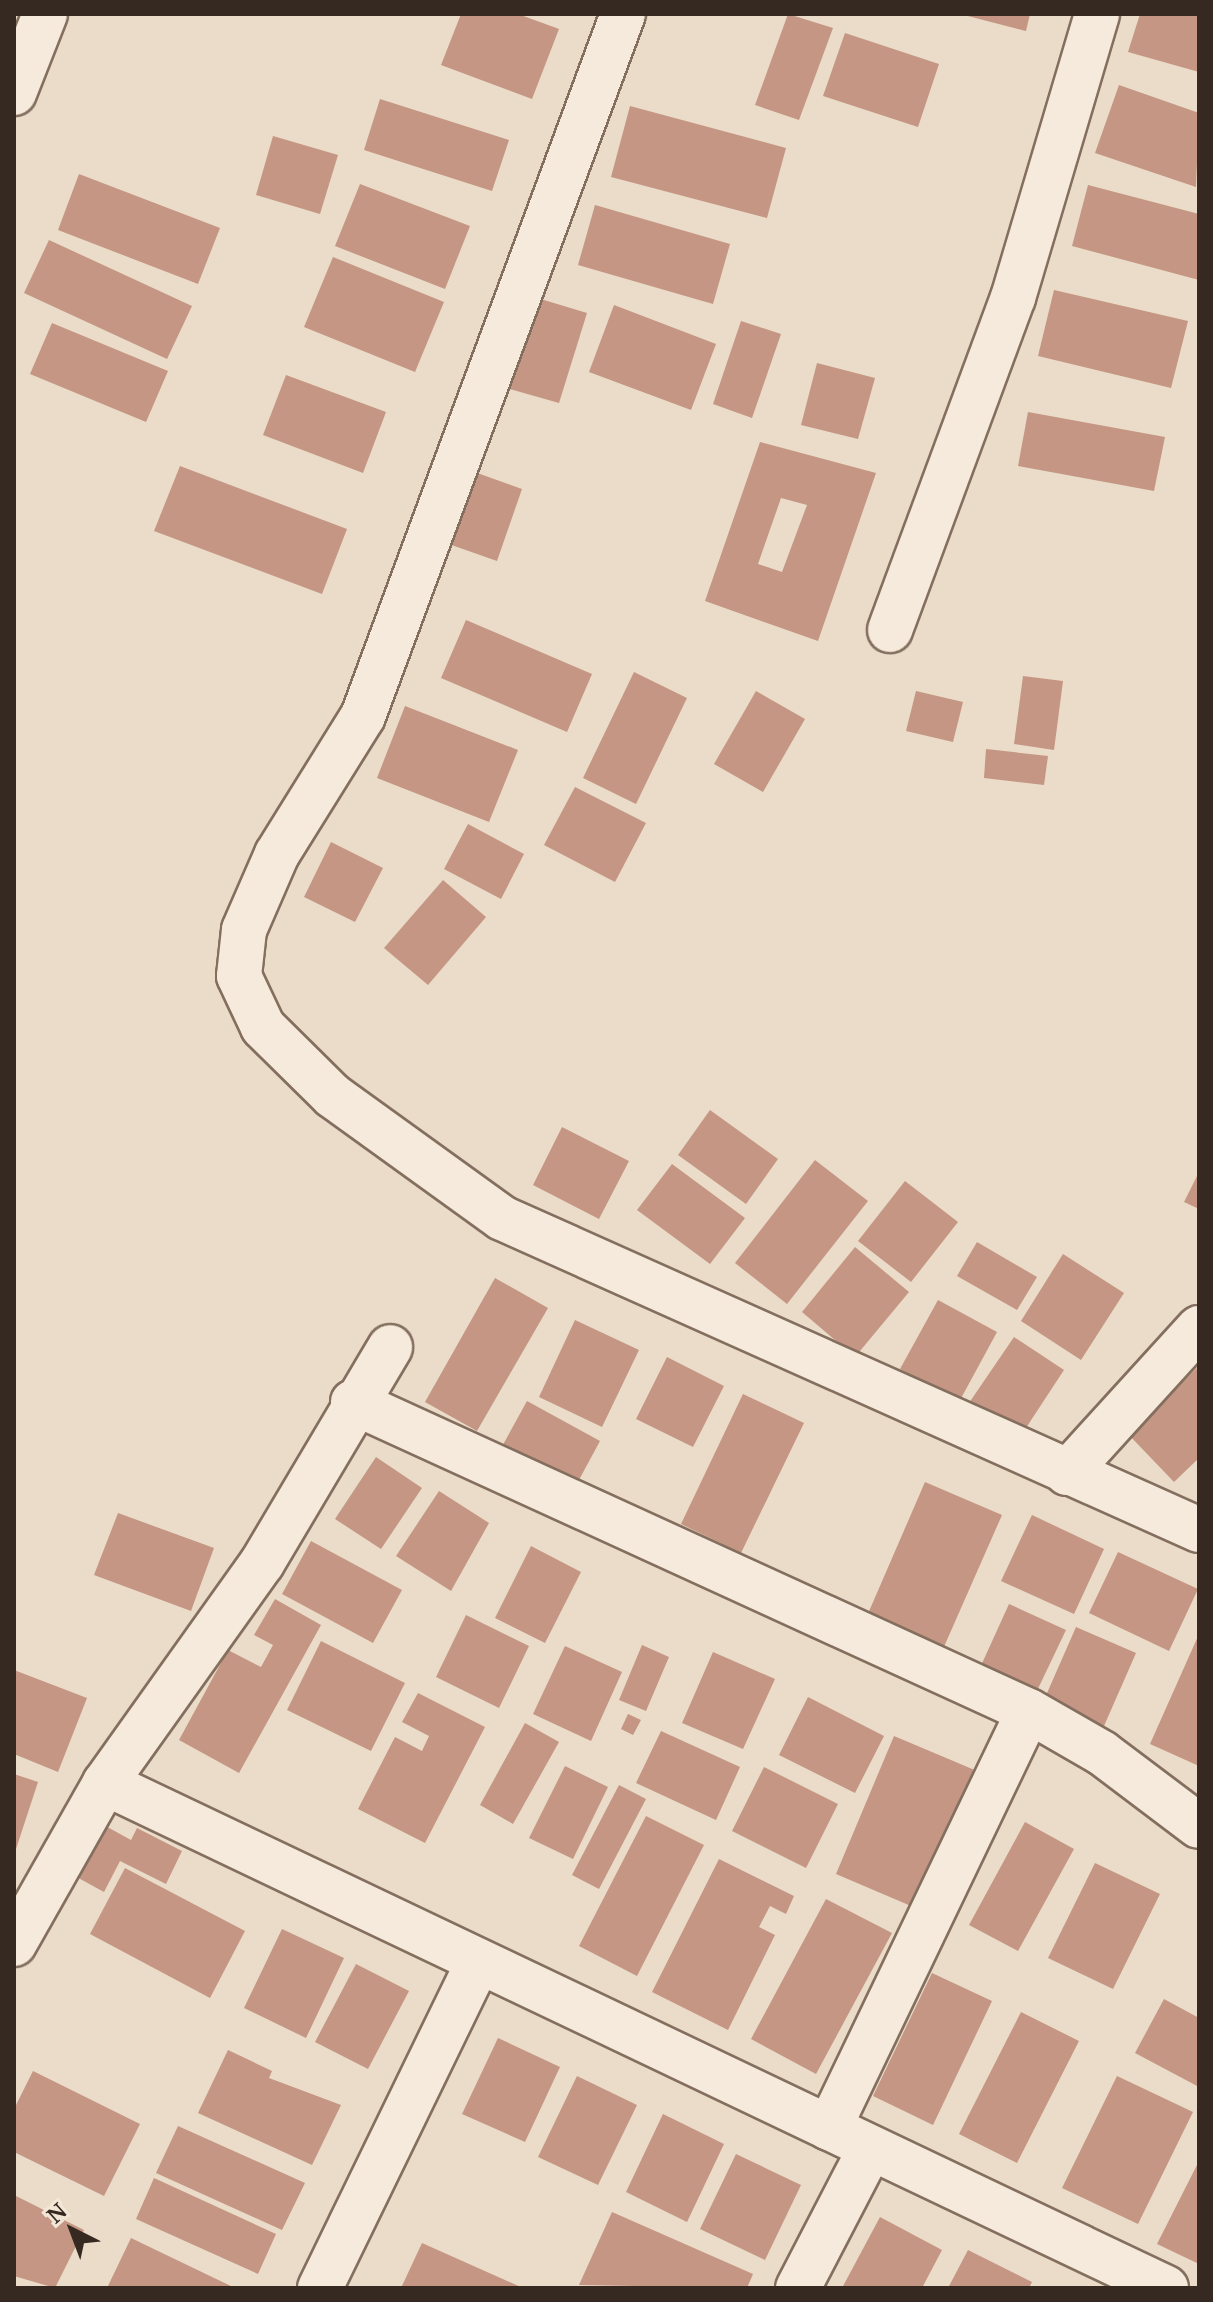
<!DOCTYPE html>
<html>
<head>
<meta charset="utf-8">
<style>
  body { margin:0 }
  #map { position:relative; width:1213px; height:2302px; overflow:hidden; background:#eadcc9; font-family:"Noto Serif",serif }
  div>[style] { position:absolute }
  .building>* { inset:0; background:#c49683 }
  .roads { filter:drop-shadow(2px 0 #846f5f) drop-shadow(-2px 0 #846f5f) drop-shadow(0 2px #846f5f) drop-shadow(0 -2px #846f5f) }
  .minor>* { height:44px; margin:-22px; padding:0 22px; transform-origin:22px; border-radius:22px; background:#f5eadb }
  span { translate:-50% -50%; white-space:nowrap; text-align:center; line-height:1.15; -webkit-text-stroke:6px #f2e7d7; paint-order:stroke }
  .frame { position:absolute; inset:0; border:16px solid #362921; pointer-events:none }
  .north { position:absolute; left:32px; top:2190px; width:80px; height:80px; -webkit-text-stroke:6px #f2e7d7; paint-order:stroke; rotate:318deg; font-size:22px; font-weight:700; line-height:32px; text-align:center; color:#362921 }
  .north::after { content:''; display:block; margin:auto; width:28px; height:36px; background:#362921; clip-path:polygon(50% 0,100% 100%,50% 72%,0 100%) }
</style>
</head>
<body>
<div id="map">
  <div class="building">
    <i style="clip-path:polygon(461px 14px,518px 14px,559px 29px,532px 99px,441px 65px)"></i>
    <i style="clip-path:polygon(788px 14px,833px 28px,799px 120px,755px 105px)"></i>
    <i style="clip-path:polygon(960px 14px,1030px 14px,1026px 31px)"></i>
    <i style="clip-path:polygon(1140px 14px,1199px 14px,1199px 72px,1128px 52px)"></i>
    <i style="clip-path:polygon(845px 33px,939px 64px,918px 127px,823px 96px)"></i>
    <i style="clip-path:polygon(1119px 85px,1199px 113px,1196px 187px,1095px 153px)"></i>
    <i style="clip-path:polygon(380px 99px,509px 140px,492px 191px,364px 150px)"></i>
    <i style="clip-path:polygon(630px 106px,786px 148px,767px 218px,611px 177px)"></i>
    <i style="clip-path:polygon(273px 136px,338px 155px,320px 214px,256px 195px)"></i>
    <i style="clip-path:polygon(79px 174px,220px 228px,198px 284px,58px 230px)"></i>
    <i style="clip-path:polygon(360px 184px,470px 226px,445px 289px,335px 246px)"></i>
    <i style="clip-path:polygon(1088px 185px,1199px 214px,1199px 280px,1072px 246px)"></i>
    <i style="clip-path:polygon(595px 205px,730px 244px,713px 304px,578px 265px)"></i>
    <i style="clip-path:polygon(49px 240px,192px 306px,167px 359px,24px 293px)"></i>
    <i style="clip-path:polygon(333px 257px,444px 302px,415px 372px,304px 327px)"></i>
    <i style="clip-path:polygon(1054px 290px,1188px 321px,1171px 388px,1038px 356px)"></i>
    <i style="clip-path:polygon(534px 297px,587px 313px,559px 403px,506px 388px)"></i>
    <i style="clip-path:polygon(614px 305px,716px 344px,691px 410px,589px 372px)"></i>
    <i style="clip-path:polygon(741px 321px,781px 334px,752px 418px,713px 404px)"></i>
    <i style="clip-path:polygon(52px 323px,168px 371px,146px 422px,30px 374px)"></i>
    <i style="clip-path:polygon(817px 363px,875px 378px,858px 439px,801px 425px)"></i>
    <i style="clip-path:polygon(286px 375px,386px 412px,363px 473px,263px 435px)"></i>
    <i style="clip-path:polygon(1028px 412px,1165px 437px,1154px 491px,1018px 466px)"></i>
    <i style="clip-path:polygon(evenodd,760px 442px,876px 473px,818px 641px,705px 601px,760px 442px,781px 498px,807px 505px,782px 572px,758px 564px,781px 498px)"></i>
    <i style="clip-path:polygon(180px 466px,347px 529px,322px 594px,154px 531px)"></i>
    <i style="clip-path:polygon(469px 470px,522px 489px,497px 561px,443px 542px)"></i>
    <i style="clip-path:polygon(466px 620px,592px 674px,567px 732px,441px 678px)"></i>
    <i style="clip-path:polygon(634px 672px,687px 698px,636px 804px,583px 778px)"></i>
    <i style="clip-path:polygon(1023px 676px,1063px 681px,1054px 750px,1014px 744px)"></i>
    <i style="clip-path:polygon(756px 691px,805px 719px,763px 792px,714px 764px)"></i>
    <i style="clip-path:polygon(916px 691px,963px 702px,953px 742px,906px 731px)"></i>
    <i style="clip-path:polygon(405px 706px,518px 750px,489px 822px,377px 778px)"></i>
    <i style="clip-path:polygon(986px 749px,1048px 756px,1044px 785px,984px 778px)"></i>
    <i style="clip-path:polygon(575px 787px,646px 823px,615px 882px,544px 845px)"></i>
    <i style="clip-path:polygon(468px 824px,524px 854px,501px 899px,444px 869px)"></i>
    <i style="clip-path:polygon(331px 842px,383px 868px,355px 922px,304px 897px)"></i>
    <i style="clip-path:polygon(443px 880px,486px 917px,428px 985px,384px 948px)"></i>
    <i style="clip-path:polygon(710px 1110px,778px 1159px,746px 1204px,678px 1155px)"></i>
    <i style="clip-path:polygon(562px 1127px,629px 1161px,599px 1219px,533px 1185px)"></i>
    <i style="clip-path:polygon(815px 1160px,868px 1201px,787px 1304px,735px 1263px)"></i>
    <i style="clip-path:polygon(672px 1164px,745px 1218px,710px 1264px,637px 1210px)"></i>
    <i style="clip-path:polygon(1199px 1172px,1199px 1209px,1184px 1202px)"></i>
    <i style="clip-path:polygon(905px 1181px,958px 1222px,911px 1282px,858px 1241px)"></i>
    <i style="clip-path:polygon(977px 1242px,1037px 1277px,1017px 1310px,957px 1276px)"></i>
    <i style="clip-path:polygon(855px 1247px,909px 1292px,855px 1357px,802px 1312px)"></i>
    <i style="clip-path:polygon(1063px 1254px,1124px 1293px,1081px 1360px,1021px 1321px)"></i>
    <i style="clip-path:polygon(495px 1278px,548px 1308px,477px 1431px,425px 1402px)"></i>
    <i style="clip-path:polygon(938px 1300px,997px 1332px,959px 1402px,900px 1369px)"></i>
    <i style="clip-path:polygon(575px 1320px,639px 1350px,602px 1427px,539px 1397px)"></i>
    <i style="clip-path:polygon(1014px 1337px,1064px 1370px,1020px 1437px,969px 1403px)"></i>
    <i style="clip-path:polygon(667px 1357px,724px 1386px,693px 1447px,636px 1419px)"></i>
    <i style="clip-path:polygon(1199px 1366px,1199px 1458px,1174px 1482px,1128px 1434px)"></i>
    <i style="clip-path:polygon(743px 1394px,804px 1423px,741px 1553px,681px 1524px)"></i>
    <i style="clip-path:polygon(527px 1401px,600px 1441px,573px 1491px,499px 1452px)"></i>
    <i style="clip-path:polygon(376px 1457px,422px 1488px,381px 1549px,335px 1519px)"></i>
    <i style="clip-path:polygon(925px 1482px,1002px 1515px,943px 1649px,867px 1616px)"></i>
    <i style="clip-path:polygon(439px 1491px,489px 1523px,451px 1591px,396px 1556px)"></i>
    <i style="clip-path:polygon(118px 1513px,214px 1548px,191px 1611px,94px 1575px)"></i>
    <i style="clip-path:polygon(1032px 1515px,1104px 1549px,1074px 1614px,1001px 1581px)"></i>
    <i style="clip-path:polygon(311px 1541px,402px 1590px,373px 1643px,282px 1594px)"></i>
    <i style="clip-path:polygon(531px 1546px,581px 1572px,545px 1643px,495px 1618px)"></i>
    <i style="clip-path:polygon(1118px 1552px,1198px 1589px,1169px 1651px,1089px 1613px)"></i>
    <i style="clip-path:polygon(275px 1599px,321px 1625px,239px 1773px,179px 1740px,228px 1650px,261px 1667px,273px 1645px,254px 1635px)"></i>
    <i style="clip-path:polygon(1009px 1604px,1066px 1630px,1035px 1695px,979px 1670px)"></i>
    <i style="clip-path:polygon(466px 1615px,529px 1646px,499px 1708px,436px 1677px)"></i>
    <i style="clip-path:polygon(1076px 1627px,1136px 1653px,1104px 1726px,1044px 1700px)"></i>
    <i style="clip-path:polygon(1199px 1634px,1199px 1766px,1150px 1744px)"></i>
    <i style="clip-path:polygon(321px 1641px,405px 1683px,371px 1751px,287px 1710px)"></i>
    <i style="clip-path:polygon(642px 1645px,669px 1657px,646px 1711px,619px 1700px)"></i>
    <i style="clip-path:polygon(565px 1646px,622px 1672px,591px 1741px,533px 1714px)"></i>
    <i style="clip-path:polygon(713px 1652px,775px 1679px,743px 1749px,682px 1723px)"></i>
    <i style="clip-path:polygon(14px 1670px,87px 1698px,58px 1772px,14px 1754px)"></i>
    <i style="clip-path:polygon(418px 1693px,485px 1727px,425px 1843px,358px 1809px,395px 1737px,422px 1751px,429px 1736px,402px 1722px)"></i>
    <i style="clip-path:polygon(808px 1697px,884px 1736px,855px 1793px,779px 1755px)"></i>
    <i style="clip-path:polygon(628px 1714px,641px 1720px,633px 1735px,621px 1729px)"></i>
    <i style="clip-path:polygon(525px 1723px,559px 1742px,513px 1824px,480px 1805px)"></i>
    <i style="clip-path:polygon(661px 1731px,740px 1767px,716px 1820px,636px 1783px)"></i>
    <i style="clip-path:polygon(894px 1736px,977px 1771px,918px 1909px,836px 1874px)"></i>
    <i style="clip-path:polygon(565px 1766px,608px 1787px,573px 1859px,529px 1838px)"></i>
    <i style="clip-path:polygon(764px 1767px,838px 1804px,806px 1868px,732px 1831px)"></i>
    <i style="clip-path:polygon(14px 1774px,38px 1782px,15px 1852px,14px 1852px)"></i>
    <i style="clip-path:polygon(619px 1785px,646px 1799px,599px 1889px,572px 1875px)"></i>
    <i style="clip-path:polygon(646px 1816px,704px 1845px,637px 1976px,579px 1946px)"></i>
    <i style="clip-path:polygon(1025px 1822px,1074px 1849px,1018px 1951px,969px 1925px)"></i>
    <i style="clip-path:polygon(100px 1823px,131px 1840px,137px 1828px,182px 1851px,166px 1884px,120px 1861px,104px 1892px,73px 1875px)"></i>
    <i style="clip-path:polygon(719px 1859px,794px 1896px,786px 1914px,770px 1906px,759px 1927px,775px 1935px,728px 2030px,652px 1992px)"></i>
    <i style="clip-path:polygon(1095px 1863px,1160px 1894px,1113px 1989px,1048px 1958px)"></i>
    <i style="clip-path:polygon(125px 1868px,245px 1931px,210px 1998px,90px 1934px)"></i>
    <i style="clip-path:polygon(826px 1899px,892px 1933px,816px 2074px,751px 2039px)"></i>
    <i style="clip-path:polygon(282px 1929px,344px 1958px,306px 2038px,244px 2008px)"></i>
    <i style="clip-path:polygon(356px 1964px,409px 1991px,368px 2069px,315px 2042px)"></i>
    <i style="clip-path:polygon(932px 1973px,992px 2001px,933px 2125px,873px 2096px)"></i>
    <i style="clip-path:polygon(1164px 1999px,1199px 2018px,1199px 2087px,1135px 2053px)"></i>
    <i style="clip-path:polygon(1021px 2012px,1079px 2041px,1017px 2163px,959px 2134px)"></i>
    <i style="clip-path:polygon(498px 2038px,560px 2067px,525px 2142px,462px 2114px)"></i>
    <i style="clip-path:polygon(228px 2050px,272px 2071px,269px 2078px,341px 2105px,312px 2165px,198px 2113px)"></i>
    <i style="clip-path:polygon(33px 2071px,140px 2124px,104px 2196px,14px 2152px,14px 2109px)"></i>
    <i style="clip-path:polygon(577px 2076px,637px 2105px,598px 2185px,538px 2157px)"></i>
    <i style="clip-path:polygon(1117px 2076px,1193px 2112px,1138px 2224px,1062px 2188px)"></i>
    <i style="clip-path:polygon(663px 2114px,724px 2144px,687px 2222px,626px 2192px)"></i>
    <i style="clip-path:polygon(178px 2126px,305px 2183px,282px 2230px,156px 2173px)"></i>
    <i style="clip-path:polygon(736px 2154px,801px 2185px,765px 2260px,700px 2229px)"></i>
    <i style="clip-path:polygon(1199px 2161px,1199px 2264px,1157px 2244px)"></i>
    <i style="clip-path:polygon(154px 2178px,276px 2234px,258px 2274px,136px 2219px)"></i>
    <i style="clip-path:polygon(14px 2195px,84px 2230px,55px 2288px,14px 2276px)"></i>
    <i style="clip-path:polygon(612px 2212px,753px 2274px,747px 2288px,579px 2285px)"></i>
    <i style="clip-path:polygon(880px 2217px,942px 2250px,922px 2288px,842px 2288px)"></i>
    <i style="clip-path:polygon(131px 2238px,235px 2288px,107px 2288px)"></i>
    <i style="clip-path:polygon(422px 2243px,523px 2288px,401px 2288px)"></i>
    <i style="clip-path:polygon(968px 2250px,1032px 2282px,1029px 2288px,948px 2288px)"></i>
  </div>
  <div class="roads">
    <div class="minor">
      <i style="left:623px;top:14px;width:749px;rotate:110.32deg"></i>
      <i style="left:363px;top:716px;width:163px;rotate:121.9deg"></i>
      <i style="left:277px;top:854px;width:83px;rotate:113.5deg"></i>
      <i style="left:244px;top:930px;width:46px;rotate:96.2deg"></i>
      <i style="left:239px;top:976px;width:56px;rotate:64.8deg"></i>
      <i style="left:263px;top:1027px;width:98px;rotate:44.6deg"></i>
      <i style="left:333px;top:1096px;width:208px;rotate:35.8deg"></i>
      <i style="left:502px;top:1218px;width:764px;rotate:24.11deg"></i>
      <i style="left:14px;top:93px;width:85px;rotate:-68.6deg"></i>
      <i style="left:890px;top:630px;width:354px;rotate:-69.7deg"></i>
      <i style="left:1013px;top:298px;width:296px;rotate:-73.5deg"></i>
      <i style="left:353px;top:1402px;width:743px;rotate:24.57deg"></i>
      <i style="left:1029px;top:1711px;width:84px;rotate:29.9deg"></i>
      <i style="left:1102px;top:1753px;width:121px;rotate:37deg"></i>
      <i style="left:1067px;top:1473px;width:196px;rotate:-47.7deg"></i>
      <i style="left:105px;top:1783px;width:1175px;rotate:25.45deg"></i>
      <i style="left:14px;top:1944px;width:185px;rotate:-60.5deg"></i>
      <i style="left:105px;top:1783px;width:270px;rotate:-54.5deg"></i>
      <i style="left:262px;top:1563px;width:251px;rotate:-59.3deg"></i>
      <i style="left:829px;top:2128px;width:462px;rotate:-64.4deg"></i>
      <i style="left:320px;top:2288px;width:360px;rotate:-64.1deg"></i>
      <i style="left:798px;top:2288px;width:157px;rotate:-62.6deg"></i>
    </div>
  </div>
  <div class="frame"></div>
  <div class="north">N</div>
</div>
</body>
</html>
